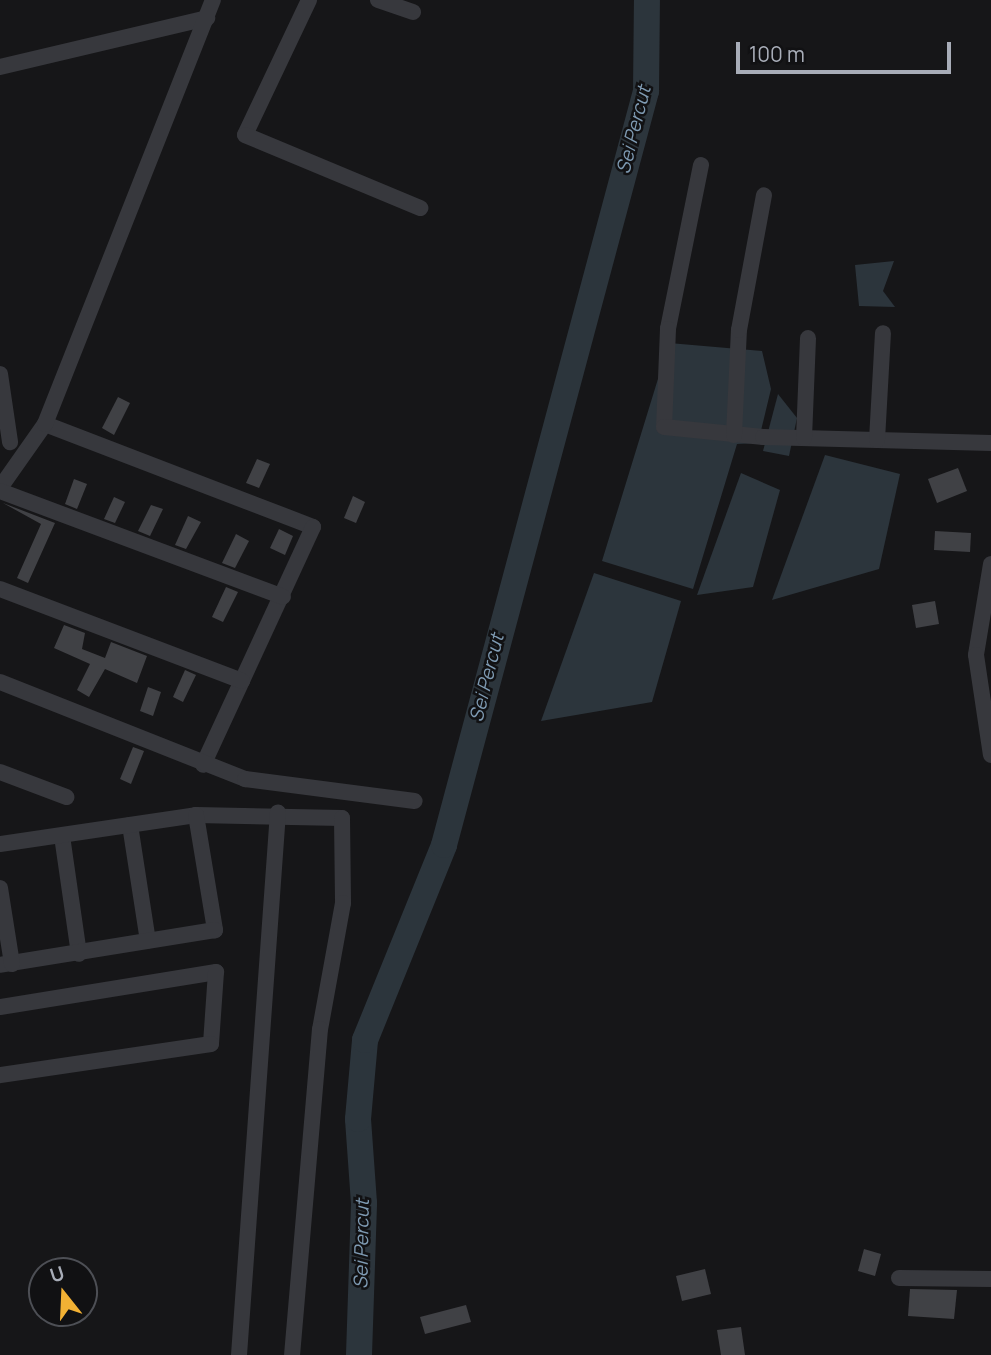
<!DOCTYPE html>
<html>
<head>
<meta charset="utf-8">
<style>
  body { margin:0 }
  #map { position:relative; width:991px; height:1355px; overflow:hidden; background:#161618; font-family:Manrope,sans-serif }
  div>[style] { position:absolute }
  .water>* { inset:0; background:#2c353c }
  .river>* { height:26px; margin:-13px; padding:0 13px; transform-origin:13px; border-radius:13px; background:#2c353c }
  .building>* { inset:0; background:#404145 }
  .minor>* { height:16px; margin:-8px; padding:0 8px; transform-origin:8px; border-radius:8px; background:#37383d }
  span { translate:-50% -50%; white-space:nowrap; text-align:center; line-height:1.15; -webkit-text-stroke:5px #111113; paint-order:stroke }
  .water-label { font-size:19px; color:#7f9bb3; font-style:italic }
  .north { position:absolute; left:28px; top:1257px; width:70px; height:70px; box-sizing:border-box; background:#111113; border:2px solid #4d4f55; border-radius:50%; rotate:342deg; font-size:19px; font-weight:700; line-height:28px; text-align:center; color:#a8adb8 }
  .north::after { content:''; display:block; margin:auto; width:24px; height:32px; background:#f2b134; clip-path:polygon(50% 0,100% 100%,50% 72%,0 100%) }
  .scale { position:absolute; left:736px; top:42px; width:215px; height:32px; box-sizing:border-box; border:4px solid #a8adb8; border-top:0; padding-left:9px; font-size:21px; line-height:24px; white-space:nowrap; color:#a8adb8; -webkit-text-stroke:5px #111113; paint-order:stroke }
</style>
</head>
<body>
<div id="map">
  <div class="water">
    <i style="clip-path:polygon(894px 261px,883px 291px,895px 307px,859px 306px,855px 265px)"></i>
    <i style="clip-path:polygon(669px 343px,762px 351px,771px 389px,758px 443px,737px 444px,693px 589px,602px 561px)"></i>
    <i style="clip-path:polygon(778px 394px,797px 418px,789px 456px,763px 451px)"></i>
    <i style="clip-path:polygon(825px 455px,900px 474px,879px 569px,772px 600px)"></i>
    <i style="clip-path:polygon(741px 473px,780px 490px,753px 587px,697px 595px)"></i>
    <i style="clip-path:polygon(594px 573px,681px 601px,652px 702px,541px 721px)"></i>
  </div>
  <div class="river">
    <i style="left:359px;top:1355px;width:152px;rotate:-88.1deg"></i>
    <i style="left:364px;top:1203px;width:84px;rotate:-94.1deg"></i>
    <i style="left:358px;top:1119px;width:79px;rotate:-84.9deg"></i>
    <i style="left:365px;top:1040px;width:210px;rotate:-67.9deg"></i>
    <i style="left:444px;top:845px;width:781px;rotate:-75deg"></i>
    <i style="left:646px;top:91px;width:91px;rotate:-89.4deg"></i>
  </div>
  <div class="building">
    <i style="clip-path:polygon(118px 397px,130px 403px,114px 435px,102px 428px)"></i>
    <i style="clip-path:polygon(257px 459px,270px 464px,259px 488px,246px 483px)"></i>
    <i style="clip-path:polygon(958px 468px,967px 491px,937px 503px,928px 479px)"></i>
    <i style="clip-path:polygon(74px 479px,87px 484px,77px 509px,65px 504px)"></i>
    <i style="clip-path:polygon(353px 496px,365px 502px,356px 523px,344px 518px)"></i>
    <i style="clip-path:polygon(114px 497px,125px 502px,115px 523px,104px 519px)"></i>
    <i style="clip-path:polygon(3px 503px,55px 523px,28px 583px,17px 578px,41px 524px)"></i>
    <i style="clip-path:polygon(151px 505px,163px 509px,150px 536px,138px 531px)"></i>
    <i style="clip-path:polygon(188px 516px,201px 522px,186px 549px,175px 545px)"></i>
    <i style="clip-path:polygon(279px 529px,293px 536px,285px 555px,270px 548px)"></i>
    <i style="clip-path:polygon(935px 531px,971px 533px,970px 552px,934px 550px)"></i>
    <i style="clip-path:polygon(236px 534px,249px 541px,235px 568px,222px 563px)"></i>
    <i style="clip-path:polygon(226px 587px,238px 592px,223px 622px,212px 617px)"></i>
    <i style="clip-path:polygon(935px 601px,939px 624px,916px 628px,912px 605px)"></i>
    <i style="clip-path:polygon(64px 625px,85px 633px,82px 649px,105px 658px,111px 642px,147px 656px,137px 683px,105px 669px,89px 697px,77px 690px,90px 664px,54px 648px)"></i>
    <i style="clip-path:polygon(185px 670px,196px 675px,183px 702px,173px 697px)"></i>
    <i style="clip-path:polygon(148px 687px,161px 692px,153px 716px,140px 711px)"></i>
    <i style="clip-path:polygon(133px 747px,144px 751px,131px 784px,120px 779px)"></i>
    <i style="clip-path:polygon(864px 1249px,881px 1254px,875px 1276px,858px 1271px)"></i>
    <i style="clip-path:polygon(705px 1269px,711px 1294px,682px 1301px,676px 1276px)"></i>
    <i style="clip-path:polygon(910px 1289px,957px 1290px,954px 1319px,908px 1316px)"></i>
    <i style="clip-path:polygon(466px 1305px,471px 1322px,425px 1334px,420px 1317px)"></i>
    <i style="clip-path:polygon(741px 1327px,745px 1355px,721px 1355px,717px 1330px)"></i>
  </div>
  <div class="minor">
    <i style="left:309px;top:0;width:149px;rotate:115.4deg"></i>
    <i style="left:245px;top:135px;width:190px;rotate:22.6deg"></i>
    <i style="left:378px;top:0;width:37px;rotate:19deg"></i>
    <i style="left:0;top:67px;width:213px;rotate:-13.3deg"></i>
    <i style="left:701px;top:165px;width:167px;rotate:101.4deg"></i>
    <i style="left:668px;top:329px;width:98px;rotate:92.3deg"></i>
    <i style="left:664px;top:427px;width:100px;rotate:5.8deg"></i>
    <i style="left:763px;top:437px;width:228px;rotate:1.5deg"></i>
    <i style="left:0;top:374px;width:69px;rotate:81.6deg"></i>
    <i style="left:45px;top:424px;width:287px;rotate:21deg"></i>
    <i style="left:313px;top:527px;width:262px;rotate:114.8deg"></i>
    <i style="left:734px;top:435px;width:105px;rotate:-87.3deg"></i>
    <i style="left:739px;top:330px;width:137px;rotate:-79.5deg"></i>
    <i style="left:804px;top:438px;width:100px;rotate:-87.7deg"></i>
    <i style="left:877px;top:440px;width:107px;rotate:-86.8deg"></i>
    <i style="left:0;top:488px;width:78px;rotate:-54.9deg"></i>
    <i style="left:45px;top:424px;width:456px;rotate:-68.4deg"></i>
    <i style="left:0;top:491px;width:302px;rotate:20.5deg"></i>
    <i style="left:991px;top:564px;width:92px;rotate:99.4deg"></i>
    <i style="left:976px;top:655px;width:101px;rotate:81.5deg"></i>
    <i style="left:0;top:589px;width:259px;rotate:20.8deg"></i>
    <i style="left:0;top:682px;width:264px;rotate:21.6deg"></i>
    <i style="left:245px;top:779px;width:171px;rotate:7.4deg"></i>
    <i style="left:0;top:772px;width:71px;rotate:20.7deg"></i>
    <i style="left:196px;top:815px;width:146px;rotate:1.2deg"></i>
    <i style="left:342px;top:818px;width:85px;rotate:89.3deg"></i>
    <i style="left:343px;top:903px;width:128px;rotate:100.3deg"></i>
    <i style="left:320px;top:1029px;width:327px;rotate:94.9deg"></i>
    <i style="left:130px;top:825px;width:117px;rotate:81.2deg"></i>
    <i style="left:62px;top:836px;width:119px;rotate:81.8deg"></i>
    <i style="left:0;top:844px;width:198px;rotate:-8.4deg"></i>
    <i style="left:196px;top:815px;width:117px;rotate:80.6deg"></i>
    <i style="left:215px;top:930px;width:218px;rotate:170.8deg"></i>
    <i style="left:0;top:888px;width:77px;rotate:81deg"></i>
    <i style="left:0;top:1007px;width:219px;rotate:-9.2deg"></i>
    <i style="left:216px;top:972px;width:72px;rotate:94deg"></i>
    <i style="left:211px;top:1044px;width:213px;rotate:171.6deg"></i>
    <i style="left:899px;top:1278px;width:92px;rotate:0.6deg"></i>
    <i style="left:239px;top:1355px;width:544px;rotate:-85.89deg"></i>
  </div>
  <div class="water-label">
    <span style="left:634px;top:130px;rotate:-76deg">Sei Percut</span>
    <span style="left:487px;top:678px;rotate:-76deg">Sei Percut</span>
    <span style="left:362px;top:1244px;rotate:-89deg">Sei Percut</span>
  </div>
  <div class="north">U</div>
  <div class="scale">100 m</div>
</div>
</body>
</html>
